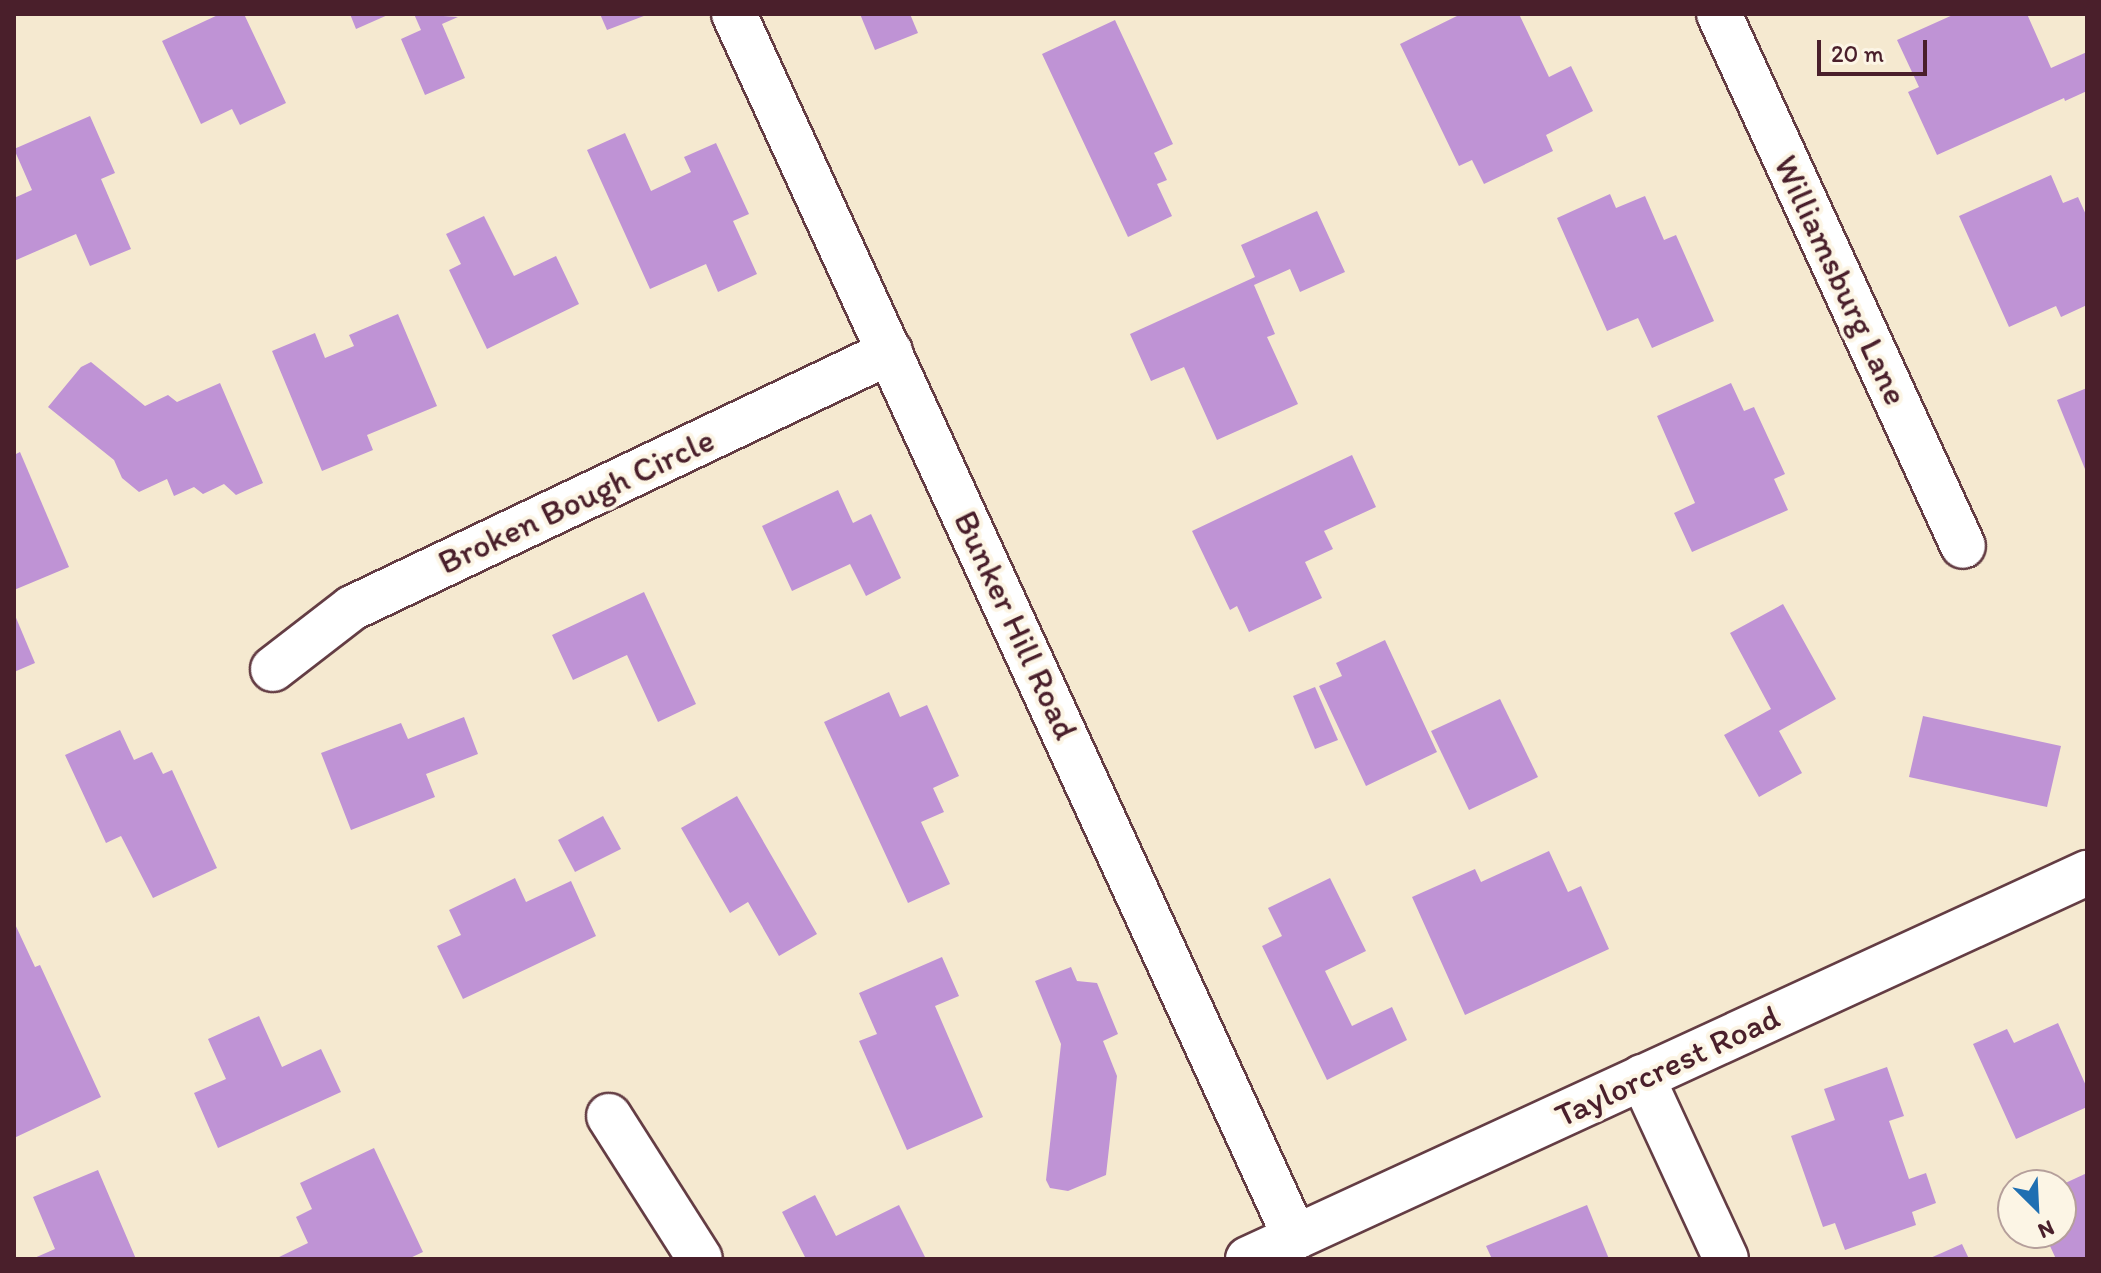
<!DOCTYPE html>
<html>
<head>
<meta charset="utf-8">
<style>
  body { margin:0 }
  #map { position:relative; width:2101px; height:1273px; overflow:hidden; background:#f5e9d0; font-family:Itim,sans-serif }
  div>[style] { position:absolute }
  .building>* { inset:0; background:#bf93d5 }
  .roads { filter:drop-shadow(2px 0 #643d44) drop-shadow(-2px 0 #643d44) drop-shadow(0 2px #643d44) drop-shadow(0 -2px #643d44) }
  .minor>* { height:44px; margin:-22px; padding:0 22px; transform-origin:22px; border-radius:22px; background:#fff }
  span { translate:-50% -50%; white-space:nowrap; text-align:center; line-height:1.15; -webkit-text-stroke:8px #fcf5e5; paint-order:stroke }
  .street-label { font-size:34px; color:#4a1f2b }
  .frame { position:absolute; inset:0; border:16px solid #4a1f2b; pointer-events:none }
  .north { position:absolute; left:1997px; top:1169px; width:80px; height:80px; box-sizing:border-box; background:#fcf5e5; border:2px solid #b59f9b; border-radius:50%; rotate:156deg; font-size:22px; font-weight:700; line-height:32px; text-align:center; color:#4a1f2b }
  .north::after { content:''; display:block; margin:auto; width:28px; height:36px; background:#1f6fb2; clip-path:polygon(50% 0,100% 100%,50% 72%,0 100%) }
  .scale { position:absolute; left:1817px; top:40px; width:110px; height:36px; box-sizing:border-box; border:4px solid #4a1f2b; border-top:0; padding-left:10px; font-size:24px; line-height:28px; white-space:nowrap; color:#4a1f2b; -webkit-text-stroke:6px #fcf5e5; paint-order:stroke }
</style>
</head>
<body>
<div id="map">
  <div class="building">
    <i style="clip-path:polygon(220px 14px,244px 14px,286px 103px,240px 125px,232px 109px,201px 124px,162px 41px)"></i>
    <i style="clip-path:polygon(350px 14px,390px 14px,356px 29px)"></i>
    <i style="clip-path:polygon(414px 14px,458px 17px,442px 24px,465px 78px,425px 95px,401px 39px,421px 30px)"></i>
    <i style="clip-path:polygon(600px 14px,649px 14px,607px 30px)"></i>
    <i style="clip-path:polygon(860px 14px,910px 14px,918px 33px,875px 50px)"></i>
    <i style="clip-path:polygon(1461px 14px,1519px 14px,1549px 77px,1571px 66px,1593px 111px,1546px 135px,1553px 151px,1484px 184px,1472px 160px,1459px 166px,1400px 44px)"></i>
    <i style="clip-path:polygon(1955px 14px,2027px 14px,2051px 68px,2087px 52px,2087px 91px,2065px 101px,2064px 98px,1937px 155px,1908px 92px,1919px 87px,1897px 40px)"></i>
    <i style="clip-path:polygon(1115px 20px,1173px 144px,1154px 153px,1167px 180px,1157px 184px,1172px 216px,1128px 237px,1042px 54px)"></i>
    <i style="clip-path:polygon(90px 116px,115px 173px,101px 179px,131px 249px,90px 266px,76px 234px,14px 261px,14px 198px,32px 190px,14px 149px)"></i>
    <i style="clip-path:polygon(625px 133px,651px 191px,691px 172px,684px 157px,716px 143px,749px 214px,733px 221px,757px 274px,718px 292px,706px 264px,650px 289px,587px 150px)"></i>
    <i style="clip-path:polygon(2051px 175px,2063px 203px,2078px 197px,2087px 217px,2087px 305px,2061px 317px,2056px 306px,2009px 327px,1959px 216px)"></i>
    <i style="clip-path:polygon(1610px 194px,1616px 208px,1645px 196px,1664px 240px,1676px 235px,1714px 321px,1652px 348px,1638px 318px,1607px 331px,1557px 218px)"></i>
    <i style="clip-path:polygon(1317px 211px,1345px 272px,1300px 292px,1290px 269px,1254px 285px,1275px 334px,1267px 337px,1298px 404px,1217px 440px,1184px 367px,1151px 381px,1130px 334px,1255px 277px,1241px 245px)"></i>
    <i style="clip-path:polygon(484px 216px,514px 276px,556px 256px,579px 304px,487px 349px,449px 270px,461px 264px,446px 234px)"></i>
    <i style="clip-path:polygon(398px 314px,437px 406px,367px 435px,373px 450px,322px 471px,272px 351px,315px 333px,325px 358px,354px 346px,349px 335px)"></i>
    <i style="clip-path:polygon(91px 362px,145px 406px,168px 395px,177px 402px,220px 383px,263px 483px,236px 495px,224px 484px,203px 494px,194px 487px,174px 496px,167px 479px,139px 492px,122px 478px,114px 460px,48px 407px,81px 367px)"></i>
    <i style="clip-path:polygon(1731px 383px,1744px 411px,1754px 407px,1785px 474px,1774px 479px,1788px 510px,1692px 552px,1674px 513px,1695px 503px,1657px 416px)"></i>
    <i style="clip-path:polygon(2087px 388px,2087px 474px,2057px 400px)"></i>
    <i style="clip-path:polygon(20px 452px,69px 567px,14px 590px,14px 455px)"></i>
    <i style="clip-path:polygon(1352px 455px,1376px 507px,1324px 531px,1333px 549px,1305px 562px,1322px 598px,1249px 632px,1237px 606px,1230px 610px,1192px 531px)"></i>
    <i style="clip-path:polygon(838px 490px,853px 523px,871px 514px,901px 578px,866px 596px,850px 564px,792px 591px,762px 526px)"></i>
    <i style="clip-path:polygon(644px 592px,696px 704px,658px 722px,627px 655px,573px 680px,552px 635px)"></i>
    <i style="clip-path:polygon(1783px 604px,1836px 699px,1779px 731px,1802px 773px,1759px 797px,1724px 735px,1771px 709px,1730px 633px)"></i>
    <i style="clip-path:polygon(14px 613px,35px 663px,14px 672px)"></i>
    <i style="clip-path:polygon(1385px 640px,1437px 752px,1366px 786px,1319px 686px,1342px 676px,1336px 663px)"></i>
    <i style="clip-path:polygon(1315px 687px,1338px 740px,1315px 749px,1293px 696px)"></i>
    <i style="clip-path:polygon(889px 692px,900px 717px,927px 705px,959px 776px,933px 788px,944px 812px,921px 822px,950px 884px,908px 903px,824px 722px)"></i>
    <i style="clip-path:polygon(1500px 699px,1538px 777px,1469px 810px,1431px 731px)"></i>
    <i style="clip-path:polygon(1923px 716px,2061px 746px,2047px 807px,1909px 777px)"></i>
    <i style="clip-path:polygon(464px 717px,478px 754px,426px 774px,435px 797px,351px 830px,321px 753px,401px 723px,408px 739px)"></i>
    <i style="clip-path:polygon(120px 730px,134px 760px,152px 752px,163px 774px,172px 770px,217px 868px,153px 898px,121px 836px,106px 843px,65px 755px)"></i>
    <i style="clip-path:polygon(737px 796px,817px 934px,779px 956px,748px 902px,730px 913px,681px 828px)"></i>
    <i style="clip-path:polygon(603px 816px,621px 849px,575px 872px,558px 840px)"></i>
    <i style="clip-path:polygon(1549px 851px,1568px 892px,1581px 886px,1609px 949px,1465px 1015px,1412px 897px,1475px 869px,1481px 882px)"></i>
    <i style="clip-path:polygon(515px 878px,526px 902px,571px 881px,596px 936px,463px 999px,437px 946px,461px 935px,449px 910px)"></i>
    <i style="clip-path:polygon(1330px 878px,1366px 951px,1325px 971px,1352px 1026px,1392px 1007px,1407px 1040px,1327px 1080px,1262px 946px,1282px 936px,1268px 908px)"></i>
    <i style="clip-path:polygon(14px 922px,35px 967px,40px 965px,101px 1097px,14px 1138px)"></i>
    <i style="clip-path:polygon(942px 957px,959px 996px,935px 1006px,983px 1117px,907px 1150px,859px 1041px,877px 1034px,859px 993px)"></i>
    <i style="clip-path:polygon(1071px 967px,1077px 981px,1097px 983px,1118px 1034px,1103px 1041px,1117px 1076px,1106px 1175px,1068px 1191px,1050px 1188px,1046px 1180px,1061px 1044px,1035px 981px)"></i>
    <i style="clip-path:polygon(259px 1016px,282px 1067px,321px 1049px,341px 1092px,218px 1148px,194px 1093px,226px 1079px,208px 1039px)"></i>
    <i style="clip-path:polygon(2058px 1023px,2087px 1088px,2087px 1107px,2016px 1139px,1973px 1044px,2007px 1029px,2014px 1043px)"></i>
    <i style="clip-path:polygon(1887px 1067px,1904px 1116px,1889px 1121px,1909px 1179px,1926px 1173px,1936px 1203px,1912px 1212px,1916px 1225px,1845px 1250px,1835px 1223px,1823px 1227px,1791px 1136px,1835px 1120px,1824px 1089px)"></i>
    <i style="clip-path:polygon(374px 1148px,423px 1252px,408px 1259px,275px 1259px,308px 1243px,296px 1217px,312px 1209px,300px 1183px)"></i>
    <i style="clip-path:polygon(98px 1170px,136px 1259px,32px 1259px,55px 1249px,33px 1197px)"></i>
    <i style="clip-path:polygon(2087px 1173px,2087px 1259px,2056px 1259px,2044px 1233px,2061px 1233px,2061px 1185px)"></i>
    <i style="clip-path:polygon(815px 1195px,836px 1236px,899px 1205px,926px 1259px,806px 1259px,782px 1212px)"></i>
    <i style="clip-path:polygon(1587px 1205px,1609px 1259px,1492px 1259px,1486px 1246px)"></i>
    <i style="clip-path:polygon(1962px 1244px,1969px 1259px,1928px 1259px)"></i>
  </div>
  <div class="roads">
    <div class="minor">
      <i style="left:734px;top:14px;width:1346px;rotate:65.36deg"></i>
      <i style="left:1719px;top:14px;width:585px;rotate:65.36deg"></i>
      <i style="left:273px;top:669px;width:100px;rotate:-37.7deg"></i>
      <i style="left:352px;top:608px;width:596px;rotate:-25.45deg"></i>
      <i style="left:1642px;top:1077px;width:200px;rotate:65.2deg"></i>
      <i style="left:609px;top:1116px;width:169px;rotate:57.5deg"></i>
      <i style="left:1248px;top:1259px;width:924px;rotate:-24.71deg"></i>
    </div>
  </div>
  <div class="street-label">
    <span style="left:1841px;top:280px;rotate:65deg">Williamsburg Lane</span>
    <span style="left:576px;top:501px;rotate:-25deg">Broken Bough Circle</span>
    <span style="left:1016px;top:625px;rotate:65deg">Bunker Hill Road</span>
    <span style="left:1667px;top:1066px;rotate:-25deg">Taylorcrest Road</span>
  </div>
  <div class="frame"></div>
  <div class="north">N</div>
  <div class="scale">20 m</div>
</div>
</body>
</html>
